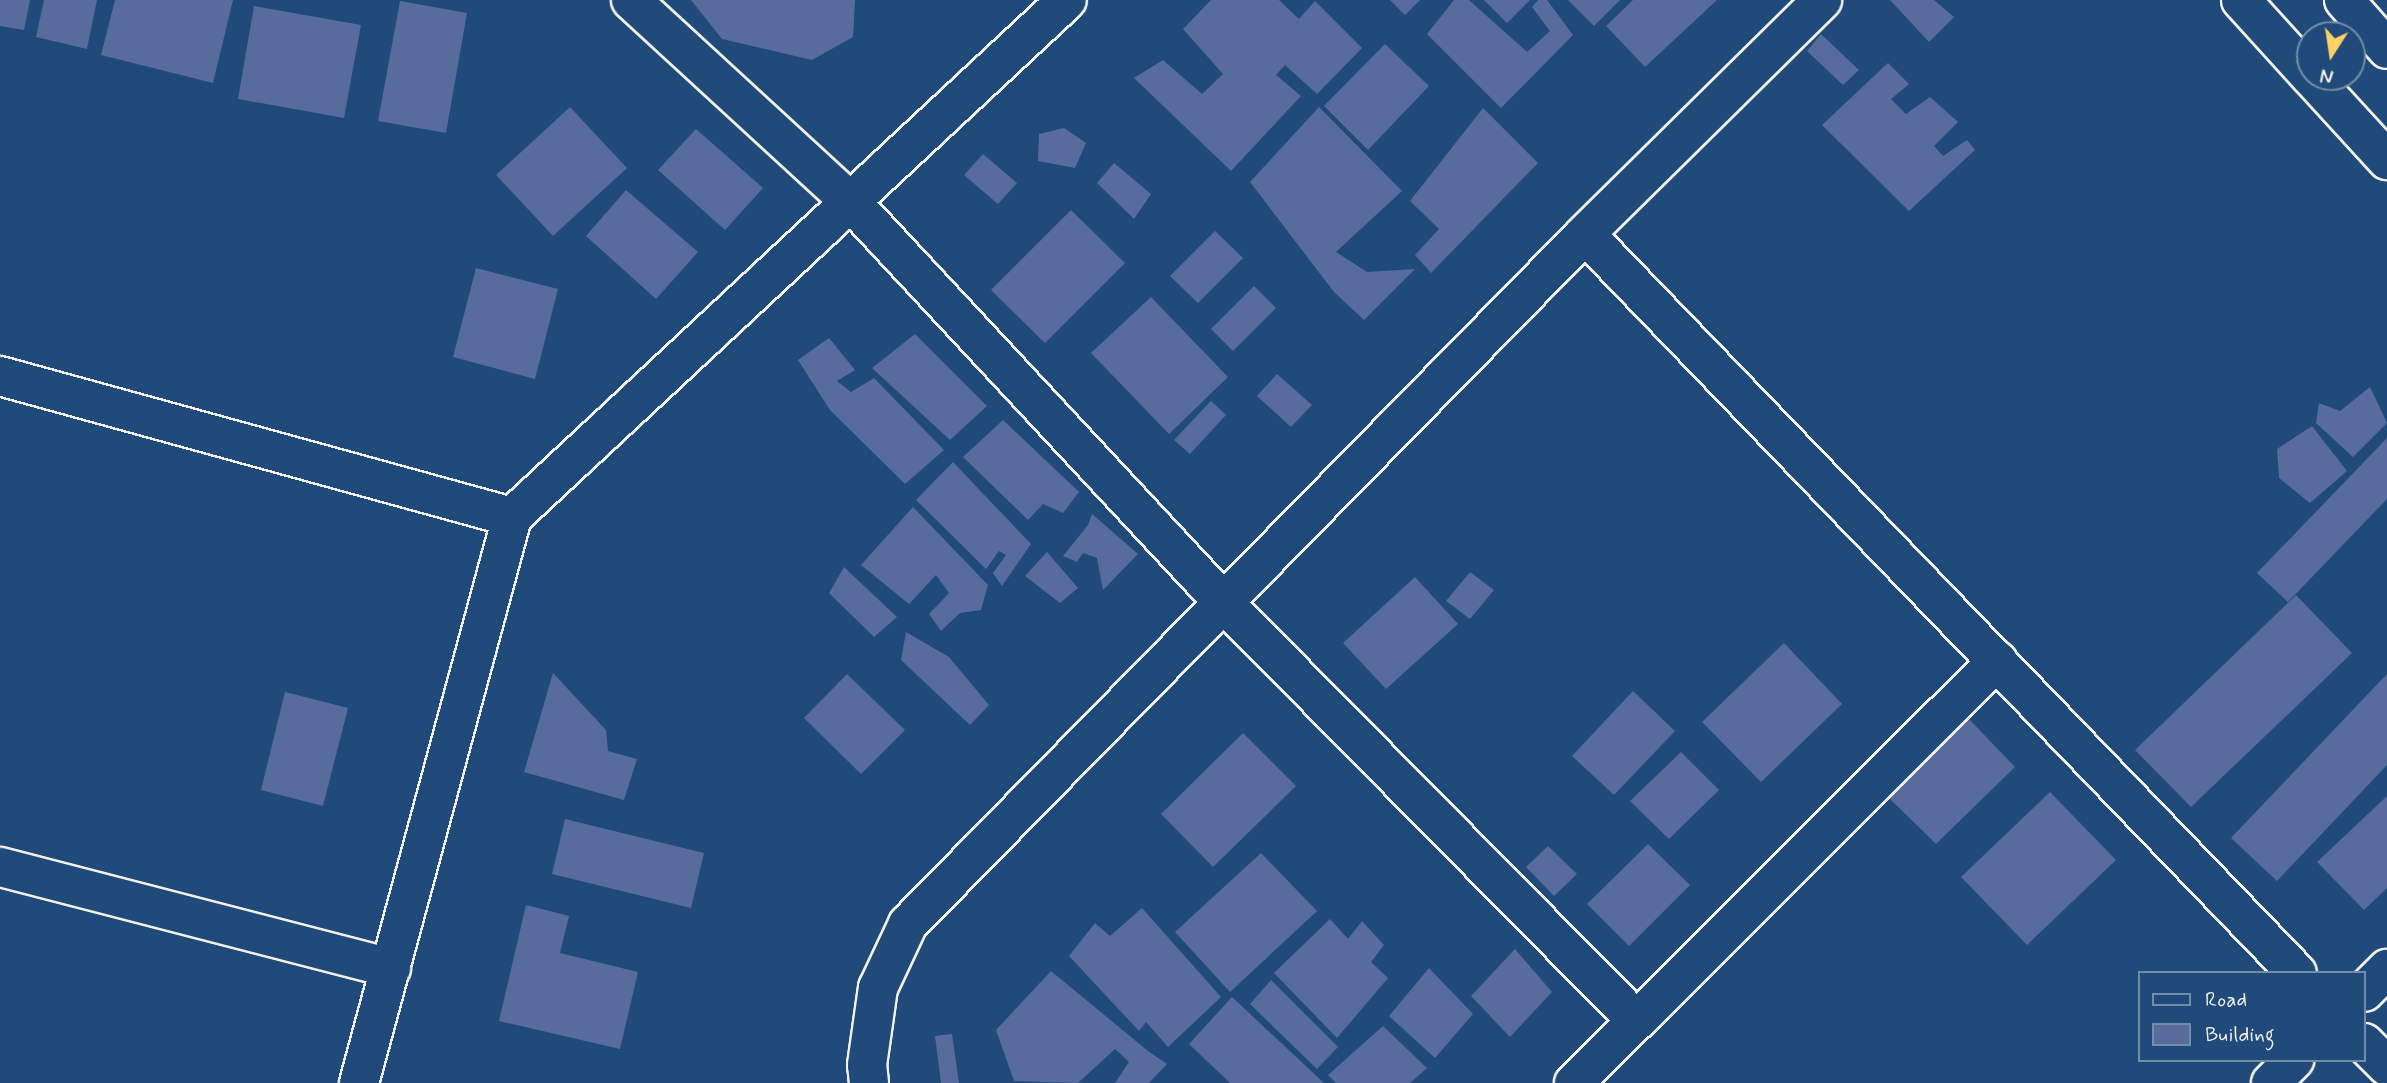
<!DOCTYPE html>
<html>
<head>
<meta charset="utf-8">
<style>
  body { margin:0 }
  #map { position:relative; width:2387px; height:1083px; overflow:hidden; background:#1f4a7a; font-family:Mynerve,sans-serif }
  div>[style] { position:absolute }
  .building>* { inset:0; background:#576c9c }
  .roads { filter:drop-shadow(2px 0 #f4f1e8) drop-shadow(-2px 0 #f4f1e8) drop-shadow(0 2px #f4f1e8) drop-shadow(0 -2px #f4f1e8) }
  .minor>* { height:38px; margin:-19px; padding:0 19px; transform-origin:19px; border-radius:19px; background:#1f4a7a }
  .secondary>* { height:38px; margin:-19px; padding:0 19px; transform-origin:19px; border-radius:19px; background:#1f4a7a }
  span { translate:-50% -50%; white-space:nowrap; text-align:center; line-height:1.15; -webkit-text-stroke:6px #1f4a7a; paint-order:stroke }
  .legend { position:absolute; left:2138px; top:971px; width:228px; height:91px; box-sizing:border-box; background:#1f4a7a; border:2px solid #748da6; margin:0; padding:9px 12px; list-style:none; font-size:21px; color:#f4f1e8 }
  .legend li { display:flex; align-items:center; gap:14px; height:35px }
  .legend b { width:35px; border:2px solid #748da6 }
  .north { position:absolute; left:2296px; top:21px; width:70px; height:70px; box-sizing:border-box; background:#1f4a7a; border:2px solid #748da6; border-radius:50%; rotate:192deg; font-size:19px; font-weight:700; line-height:28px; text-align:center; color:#f4f1e8 }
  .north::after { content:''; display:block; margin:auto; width:24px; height:32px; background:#ffd166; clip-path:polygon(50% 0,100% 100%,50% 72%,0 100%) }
</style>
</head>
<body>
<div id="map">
  <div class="building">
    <i style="clip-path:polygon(0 0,30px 0,24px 30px,0 26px)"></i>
    <i style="clip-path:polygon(44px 0,97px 0,87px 49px,36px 37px)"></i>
    <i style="clip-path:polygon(115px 0,233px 0,213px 83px,101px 55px)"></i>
    <i style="clip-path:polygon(691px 0,855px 0,853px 37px,812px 60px,722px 39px)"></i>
    <i style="clip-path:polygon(1211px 0,1279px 0,1299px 19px,1315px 1px,1362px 48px,1317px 94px,1285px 65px,1276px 75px,1301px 96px,1231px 171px,1134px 78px,1163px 60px,1202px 94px,1223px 74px,1183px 29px)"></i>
    <i style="clip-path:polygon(1390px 0,1420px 0,1405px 15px)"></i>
    <i style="clip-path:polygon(1454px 0,1469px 0,1527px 52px,1550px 31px,1532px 7px,1538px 0,1547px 0,1573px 35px,1501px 108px,1427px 34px)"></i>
    <i style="clip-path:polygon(1484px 0,1530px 0,1507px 23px)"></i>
    <i style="clip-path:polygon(1568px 0,1620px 0,1594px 26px)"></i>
    <i style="clip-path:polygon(1633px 0,1717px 0,1645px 67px,1606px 26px)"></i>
    <i style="clip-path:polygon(1890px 0,1934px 0,1954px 17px,1929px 42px)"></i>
    <i style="clip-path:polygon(400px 1px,467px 13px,446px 133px,378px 121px)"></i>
    <i style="clip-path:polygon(254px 6px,361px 25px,344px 118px,238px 99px)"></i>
    <i style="clip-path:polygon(1821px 34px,1859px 70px,1843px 85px,1807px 51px)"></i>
    <i style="clip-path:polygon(1385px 44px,1429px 86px,1368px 150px,1324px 106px)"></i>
    <i style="clip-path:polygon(1888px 63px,1909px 84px,1891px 99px,1906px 114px,1930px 97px,1958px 122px,1934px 146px,1943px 156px,1967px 140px,1975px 150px,1909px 211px,1822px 125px)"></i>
    <i style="clip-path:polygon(570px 107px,627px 168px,553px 236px,496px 175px)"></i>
    <i style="clip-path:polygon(1319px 107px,1402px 191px,1336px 252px,1367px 272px,1415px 269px,1364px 320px,1334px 292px,1250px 182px)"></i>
    <i style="clip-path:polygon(1483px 108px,1538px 163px,1431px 273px,1415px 255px,1439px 229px,1410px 201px)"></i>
    <i style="clip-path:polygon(1064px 128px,1086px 143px,1075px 168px,1038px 161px,1039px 134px)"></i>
    <i style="clip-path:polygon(696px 129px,763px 188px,725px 230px,658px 170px)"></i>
    <i style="clip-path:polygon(983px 154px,1017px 183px,998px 204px,964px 175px)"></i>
    <i style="clip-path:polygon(1114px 163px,1151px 194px,1134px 219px,1097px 183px)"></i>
    <i style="clip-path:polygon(626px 190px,698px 252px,656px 299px,586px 236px)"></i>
    <i style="clip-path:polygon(1071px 210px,1125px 263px,1045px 343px,991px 290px)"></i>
    <i style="clip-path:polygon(1215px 231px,1243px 258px,1198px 303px,1170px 276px)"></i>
    <i style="clip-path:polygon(476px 268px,558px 289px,535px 379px,453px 357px)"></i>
    <i style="clip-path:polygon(1254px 286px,1276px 308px,1233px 351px,1211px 329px)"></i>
    <i style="clip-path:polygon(1151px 297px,1228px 377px,1169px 434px,1091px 353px)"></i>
    <i style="clip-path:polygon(915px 334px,987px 406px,950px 440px,872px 368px)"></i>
    <i style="clip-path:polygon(829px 338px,855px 370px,837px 381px,851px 392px,874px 378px,944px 450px,905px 484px,830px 410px,798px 360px)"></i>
    <i style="clip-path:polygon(1277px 374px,1312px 405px,1291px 427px,1257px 396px)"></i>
    <i style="clip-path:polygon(2370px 387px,2387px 423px,2353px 457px,2316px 423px,2319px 403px,2340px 411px)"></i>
    <i style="clip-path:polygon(1211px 401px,1226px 415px,1190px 454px,1174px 440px)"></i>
    <i style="clip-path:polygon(1003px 420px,1079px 492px,1063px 513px,1043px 504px,1028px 520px,963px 457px)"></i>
    <i style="clip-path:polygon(2312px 426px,2347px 471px,2310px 503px,2279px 478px,2277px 449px)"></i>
    <i style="clip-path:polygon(2387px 438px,2387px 499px,2288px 602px,2257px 573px)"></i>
    <i style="clip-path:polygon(953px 462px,1031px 544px,1002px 586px,993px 573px,1006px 555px,999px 551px,986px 569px,916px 500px)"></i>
    <i style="clip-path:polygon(913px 507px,988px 585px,981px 610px,960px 613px,941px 631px,929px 614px,949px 593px,936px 575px,909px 604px,861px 565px)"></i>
    <i style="clip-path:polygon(1092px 514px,1138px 554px,1103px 590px,1097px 558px,1083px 553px,1077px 562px,1063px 556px,1088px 525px)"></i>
    <i style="clip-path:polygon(1047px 552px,1078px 588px,1060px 603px,1025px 576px)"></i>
    <i style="clip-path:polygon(844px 567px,897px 617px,874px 637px,829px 593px)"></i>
    <i style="clip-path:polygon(1470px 572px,1494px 590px,1470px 619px,1446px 601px)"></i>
    <i style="clip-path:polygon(1415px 577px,1458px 624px,1386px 689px,1343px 643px)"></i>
    <i style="clip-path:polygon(2296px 595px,2352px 653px,2191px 807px,2135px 750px)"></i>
    <i style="clip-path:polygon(906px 632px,949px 657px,989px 705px,970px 725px,901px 660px)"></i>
    <i style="clip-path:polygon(1784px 643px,1842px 704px,1761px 782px,1702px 722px)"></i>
    <i style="clip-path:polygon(553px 673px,606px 730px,608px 751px,637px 759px,624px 800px,524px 772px)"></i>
    <i style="clip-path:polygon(847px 674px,905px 730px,861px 774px,804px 718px)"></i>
    <i style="clip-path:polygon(2387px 674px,2387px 765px,2277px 881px,2231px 838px)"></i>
    <i style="clip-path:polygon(1633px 691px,1675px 731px,1614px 795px,1572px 756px)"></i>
    <i style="clip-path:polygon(285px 692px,348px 708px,323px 806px,261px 790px)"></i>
    <i style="clip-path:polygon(1968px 718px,2015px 767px,1936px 844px,1888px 797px)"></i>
    <i style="clip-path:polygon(1243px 733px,1296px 786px,1213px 867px,1161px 814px)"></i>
    <i style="clip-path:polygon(1681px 752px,1719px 790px,1669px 839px,1630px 801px)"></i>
    <i style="clip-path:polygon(2050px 792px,2116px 860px,2027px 945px,1961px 877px)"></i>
    <i style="clip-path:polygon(2387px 796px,2387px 888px,2364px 910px,2317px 862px)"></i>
    <i style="clip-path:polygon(565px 819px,704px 853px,691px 908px,552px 874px)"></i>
    <i style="clip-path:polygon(1648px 844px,1690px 885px,1629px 946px,1587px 904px)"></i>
    <i style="clip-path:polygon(1548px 846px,1577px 874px,1554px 896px,1526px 867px)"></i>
    <i style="clip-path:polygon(1261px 853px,1317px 911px,1230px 992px,1175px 932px)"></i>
    <i style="clip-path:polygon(526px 905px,569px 916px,560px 953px,638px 972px,620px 1049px,499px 1021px)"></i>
    <i style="clip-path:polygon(1142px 908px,1221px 997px,1168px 1047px,1146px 1022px,1139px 1031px,1069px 956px,1095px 923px,1110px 936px)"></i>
    <i style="clip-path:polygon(1330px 919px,1348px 939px,1362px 921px,1384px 945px,1371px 962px,1388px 978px,1337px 1038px,1274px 973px)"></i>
    <i style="clip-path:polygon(1515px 949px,1552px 992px,1510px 1037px,1471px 996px)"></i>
    <i style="clip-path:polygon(1429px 968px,1473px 1014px,1435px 1058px,1389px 1016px)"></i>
    <i style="clip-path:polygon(1051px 971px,1148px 1051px,1167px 1064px,1149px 1083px,1115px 1083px,1129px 1062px,1115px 1049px,1078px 1083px,1014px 1081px,996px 1030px)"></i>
    <i style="clip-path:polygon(1271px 980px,1338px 1047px,1317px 1069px,1250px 1004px)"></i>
    <i style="clip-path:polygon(1232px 997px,1324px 1083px,1230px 1083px,1189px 1044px)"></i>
    <i style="clip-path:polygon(1383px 1026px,1427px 1068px,1410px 1083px,1336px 1083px,1328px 1075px)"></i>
    <i style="clip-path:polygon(952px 1034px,959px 1083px,941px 1083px,935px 1036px)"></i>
  </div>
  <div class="roads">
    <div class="minor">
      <i style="left:631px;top:0;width:300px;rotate:42.6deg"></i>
      <i style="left:852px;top:203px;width:549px;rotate:47.07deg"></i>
      <i style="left:1226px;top:605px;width:583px;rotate:45.35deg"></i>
      <i style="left:1585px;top:234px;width:1026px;rotate:46.07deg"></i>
      <i style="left:0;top:376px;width:531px;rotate:15.4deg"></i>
      <i style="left:0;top:867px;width:404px;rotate:14.5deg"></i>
      <i style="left:2364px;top:992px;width:33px;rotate:-45deg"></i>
      <i style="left:2364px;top:1043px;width:33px;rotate:45deg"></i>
      <i style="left:359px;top:1083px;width:586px;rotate:-74.87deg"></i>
      <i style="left:512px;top:517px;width:758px;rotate:-42.97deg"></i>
      <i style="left:869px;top:1083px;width:18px;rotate:-96deg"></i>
      <i style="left:867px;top:1065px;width:78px;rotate:-81.9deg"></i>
      <i style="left:878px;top:988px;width:71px;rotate:-64.9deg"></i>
      <i style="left:908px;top:924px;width:967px;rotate:-45.54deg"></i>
      <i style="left:1585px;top:234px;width:333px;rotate:-44.6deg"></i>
      <i style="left:1574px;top:1083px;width:598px;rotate:-44.93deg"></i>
      <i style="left:2271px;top:1083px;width:33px;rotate:-45deg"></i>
    </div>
    <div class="secondary">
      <i style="left:2241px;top:0;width:103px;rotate:47.8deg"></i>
      <i style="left:2344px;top:0;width:65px;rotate:48.7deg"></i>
      <i style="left:2311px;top:77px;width:113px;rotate:47.5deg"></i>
    </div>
  </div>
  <ul class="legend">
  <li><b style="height:9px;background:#1f4a7a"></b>Road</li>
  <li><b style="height:19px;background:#576c9c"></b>Building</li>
  </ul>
  <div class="north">N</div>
</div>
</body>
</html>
